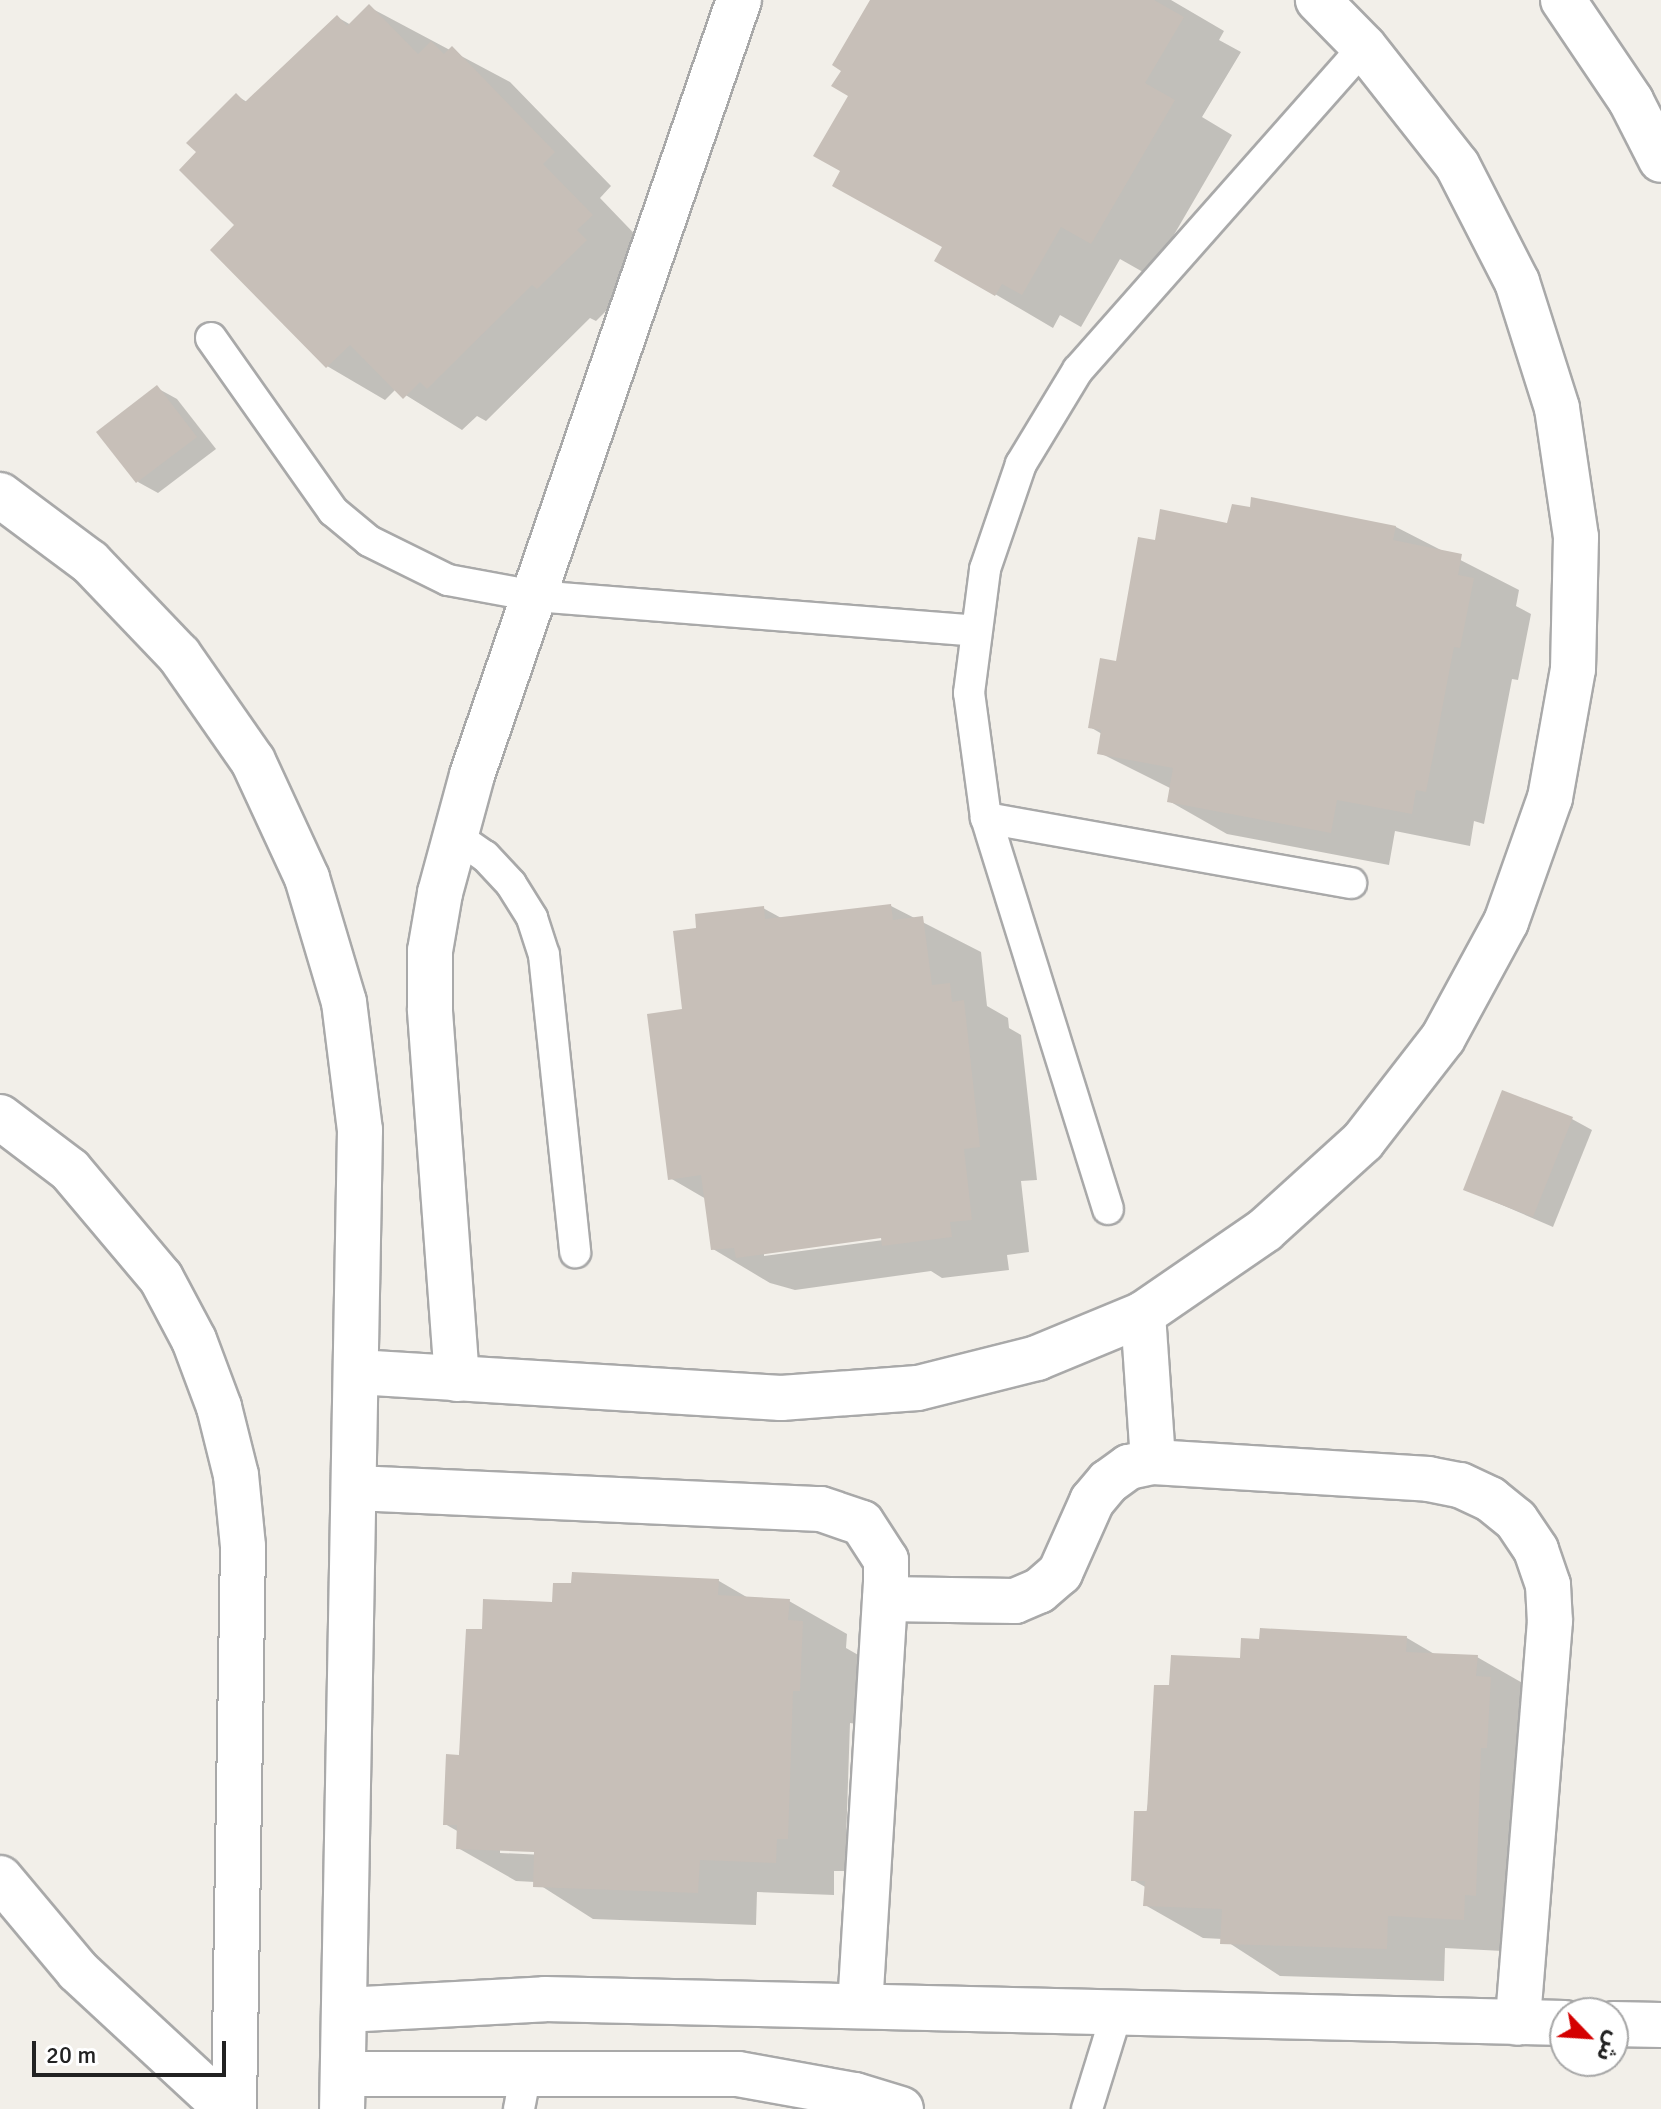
<!DOCTYPE html>
<html>
<head>
<meta charset="utf-8">
<style>
  body { margin:0 }
  #map { position:relative; width:1661px; height:2109px; overflow:hidden; background:#f2efe9; font-family:Signika,"Noto Sans Arabic",sans-serif }
  div>[style] { position:absolute }
  .shadow>* { inset:0; background:#0003 }
  .building>* { inset:0; background:#c7bfb8 }
  .roads { filter:drop-shadow(2px 0 #a9a9a9) drop-shadow(-2px 0 #a9a9a9) drop-shadow(0 2px #a9a9a9) drop-shadow(0 -2px #a9a9a9) }
  .service>* { height:30px; margin:-15px; padding:0 15px; transform-origin:15px; border-radius:15px; background:#fff }
  .minor>* { height:44px; margin:-22px; padding:0 22px; transform-origin:22px; border-radius:22px; background:#fff }
  span { translate:-50% -50%; white-space:nowrap; text-align:center; line-height:1.15; -webkit-text-stroke:6px #fff; paint-order:stroke }
  .north { position:absolute; left:1549px; top:1997px; width:80px; height:80px; box-sizing:border-box; background:#fff; border:2px solid #a7a7a7; border-radius:50%; rotate:115deg; font-size:22px; font-weight:700; line-height:32px; text-align:center; color:#222 }
  .north::after { content:''; display:block; margin:auto; width:28px; height:36px; background:#d40000; clip-path:polygon(50% 0,100% 100%,50% 72%,0 100%) }
  .scale { position:absolute; left:32px; top:2041px; width:194px; height:36px; box-sizing:border-box; border:4px solid #222; border-top:0; padding-left:10px; font-size:24px; line-height:28px; white-space:nowrap; color:#222; -webkit-text-stroke:6px #fff; paint-order:stroke }
</style>
</head>
<body>
<div id="map">
  <div class="shadow">
    <i style="clip-path:polygon(872px 0,1171px 0,1224px 31px,1219px 40px,1241px 52px,1202px 117px,1232px 135px,1150px 276px,1120px 259px,1081px 327px,1060px 315px,1053px 328px,937px 260px,944px 247px,843px 170px,851px 95px,844px 70px)"></i>
    <i style="clip-path:polygon(369px 7px,510px 82px,611px 186px,600px 198px,649px 249px,643px 274px,596px 321px,590px 318px,486px 421px,477px 416px,462px 430px,396px 389px,385px 400px,327px 366px,237px 225px,199px 152px,237px 96px,247px 102px,337px 17px,351px 25px)"></i>
    <i style="clip-path:polygon(157px 388px,177px 399px,216px 449px,158px 493px,138px 482px)"></i>
    <i style="clip-path:polygon(1253px 499px,1396px 527px,1519px 590px,1516px 606px,1531px 614px,1518px 680px,1512px 679px,1484px 824px,1474px 821px,1470px 846px,1395px 831px,1389px 865px,1227px 834px,1169px 801px,1172px 789px,1100px 753px,1102px 734px,1090px 727px,1118px 664px,1156px 542px,1229px 525px,1252px 510px)"></i>
    <i style="clip-path:polygon(evenodd,891px 906px,981px 952px,987px 1006px,1008px 1018px,1009px 1028px,1021px 1035px,1037px 1180px,1021px 1181px,1029px 1252px,1007px 1255px,1009px 1270px,942px 1278px,931px 1271px,795px 1290px,770px 1283px,713px 1249px,706px 1199px,670px 1178px,684px 1011px,699px 930px,763px 908px,783px 919px,891px 906px,891px 1235px,891px 1239px,764px 1256px,764px 1252px,891px 1235px)"></i>
    <i style="clip-path:polygon(1572px 1119px,1592px 1130px,1553px 1227px,1465px 1189px)"></i>
    <i style="clip-path:polygon(evenodd,574px 1575px,719px 1581px,750px 1599px,789px 1601px,847px 1634px,846px 1648px,860px 1656px,857px 1724px,850px 1723px,845px 1871px,834px 1871px,834px 1895px,757px 1892px,756px 1925px,593px 1919px,535px 1882px,516px 1881px,458px 1848px,459px 1832px,445px 1824px,484px 1631px,553px 1604px,573px 1585px,574px 1575px,500px 1849px,544px 1851px,544px 1855px,500px 1853px,500px 1849px)"></i>
    <i style="clip-path:polygon(1407px 1638px,1436px 1655px,1477px 1657px,1535px 1690px,1522px 1952px,1445px 1948px,1444px 1981px,1280px 1976px,1223px 1939px,1203px 1938px,1145px 1905px,1147px 1888px,1133px 1880px,1171px 1687px,1242px 1660px)"></i>
  </div>
  <div class="building">
    <i style="clip-path:polygon(870px 0,1154px 0,1184px 17px,1145px 83px,1175px 100px,1091px 244px,1061px 227px,1022px 295px,1002px 284px,995px 296px,934px 261px,942px 247px,832px 186px,840px 171px,813px 156px,848px 96px,831px 86px,841px 71px,832px 65px)"></i>
    <i style="clip-path:polygon(369px 4px,418px 54px,431px 41px,444px 54px,452px 46px,555px 152px,543px 164px,593px 215px,577px 230px,587px 240px,537px 289px,532px 285px,427px 389px,420px 382px,403px 399px,350px 345px,326px 368px,210px 250px,234px 225px,179px 170px,196px 152px,186px 143px,236px 93px,245px 102px,337px 15px,347px 26px)"></i>
    <i style="clip-path:polygon(157px 385px,197px 437px,136px 483px,96px 432px)"></i>
    <i style="clip-path:polygon(1251px 497px,1396px 526px,1393px 540px,1462px 554px,1458px 575px,1474px 578px,1460px 648px,1454px 647px,1426px 792px,1416px 790px,1412px 814px,1337px 800px,1331px 833px,1167px 802px,1173px 768px,1097px 754px,1101px 730px,1088px 728px,1100px 658px,1116px 661px,1138px 537px,1155px 540px,1160px 509px,1227px 523px,1232px 504px,1250px 507px)"></i>
    <i style="clip-path:polygon(891px 904px,893px 920px,923px 916px,932px 985px,950px 983px,952px 1002px,964px 1000px,980px 1147px,964px 1149px,972px 1220px,950px 1222px,952px 1237px,882px 1246px,881px 1238px,736px 1258px,734px 1248px,711px 1250px,701px 1175px,668px 1180px,647px 1014px,682px 1009px,673px 931px,696px 928px,695px 914px,764px 906px,765px 919px)"></i>
    <i style="clip-path:polygon(1502px 1090px,1573px 1117px,1533px 1217px,1463px 1190px)"></i>
    <i style="clip-path:polygon(572px 1572px,719px 1579px,718px 1595px,790px 1599px,788px 1620px,803px 1621px,800px 1691px,793px 1691px,788px 1839px,777px 1839px,776px 1863px,700px 1860px,698px 1893px,533px 1887px,534px 1852px,456px 1849px,457px 1825px,443px 1825px,446px 1754px,459px 1755px,466px 1629px,482px 1629px,483px 1599px,552px 1602px,553px 1583px,571px 1583px)"></i>
    <i style="clip-path:polygon(1260px 1628px,1407px 1636px,1406px 1652px,1478px 1655px,1476px 1676px,1491px 1677px,1487px 1748px,1481px 1748px,1476px 1896px,1465px 1895px,1464px 1920px,1388px 1916px,1387px 1949px,1220px 1944px,1222px 1909px,1143px 1906px,1145px 1881px,1131px 1881px,1134px 1811px,1147px 1811px,1154px 1685px,1169px 1685px,1171px 1655px,1240px 1658px,1241px 1638px,1259px 1639px)"></i>
  </div>
  <div class="roads">
    <div class="service">
      <i style="left:211px;top:338px;width:212px;rotate:54.8deg"></i>
      <i style="left:333px;top:511px;width:47px;rotate:39.8deg"></i>
      <i style="left:369px;top:541px;width:88px;rotate:26.3deg"></i>
      <i style="left:448px;top:580px;width:87px;rotate:10.5deg"></i>
      <i style="left:534px;top:596px;width:441px;rotate:4.5deg"></i>
      <i style="left:986px;top:818px;width:371px;rotate:10.1deg"></i>
      <i style="left:453px;top:834px;width:39px;rotate:35deg"></i>
      <i style="left:485px;top:856px;width:38px;rotate:47deg"></i>
      <i style="left:511px;top:884px;width:40px;rotate:58deg"></i>
      <i style="left:532px;top:918px;width:39px;rotate:72deg"></i>
      <i style="left:544px;top:955px;width:299px;rotate:84deg"></i>
      <i style="left:1108px;top:1209px;width:410px;rotate:-107.3deg"></i>
      <i style="left:986px;top:818px;width:126px;rotate:-97.7deg"></i>
      <i style="left:969px;top:693px;width:125px;rotate:-82.6deg"></i>
      <i style="left:985px;top:569px;width:111px;rotate:-71.1deg"></i>
      <i style="left:1021px;top:464px;width:110px;rotate:-58.8deg"></i>
      <i style="left:1078px;top:370px;width:431px;rotate:-48.5deg"></i>
      <i style="left:519px;top:2109px;width:38px;rotate:-79deg"></i>
      <i style="left:1087px;top:2109px;width:102px;rotate:-72.8deg"></i>
    </div>
    <div class="minor">
      <i style="left:1563px;top:0;width:122px;rotate:56deg"></i>
      <i style="left:1631px;top:101px;width:66px;rotate:63deg"></i>
      <i style="left:0;top:495px;width:112px;rotate:36.7deg"></i>
      <i style="left:90px;top:562px;width:129px;rotate:46.3deg"></i>
      <i style="left:179px;top:655px;width:129px;rotate:55.1deg"></i>
      <i style="left:253px;top:761px;width:129px;rotate:65.2deg"></i>
      <i style="left:307px;top:878px;width:129px;rotate:73.4deg"></i>
      <i style="left:344px;top:1002px;width:129px;rotate:82.9deg"></i>
      <i style="left:360px;top:1130px;width:979px;rotate:91.05deg"></i>
      <i style="left:0;top:1117px;width:88px;rotate:37.1deg"></i>
      <i style="left:70px;top:1170px;width:141px;rotate:49.9deg"></i>
      <i style="left:161px;top:1278px;width:70px;rotate:62deg"></i>
      <i style="left:194px;top:1340px;width:72px;rotate:69.5deg"></i>
      <i style="left:219px;top:1407px;width:70px;rotate:76deg"></i>
      <i style="left:236px;top:1475px;width:71px;rotate:84.4deg"></i>
      <i style="left:243px;top:1546px;width:563px;rotate:90.92deg"></i>
      <i style="left:1143px;top:1314px;width:148px;rotate:86.1deg"></i>
      <i style="left:357px;top:1372px;width:425px;rotate:3.5deg"></i>
      <i style="left:781px;top:1398px;width:137px;rotate:-4.2deg"></i>
      <i style="left:918px;top:1388px;width:123px;rotate:-14.1deg"></i>
      <i style="left:1037px;top:1358px;width:115px;rotate:-22.5deg"></i>
      <i style="left:1143px;top:1314px;width:148px;rotate:-34.5deg"></i>
      <i style="left:1265px;top:1230px;width:132px;rotate:-42.2deg"></i>
      <i style="left:1363px;top:1141px;width:130px;rotate:-52.2deg"></i>
      <i style="left:1443px;top:1038px;width:132px;rotate:-61.5deg"></i>
      <i style="left:1506px;top:922px;width:132px;rotate:-70.5deg"></i>
      <i style="left:1550px;top:798px;width:131px;rotate:-79.9deg"></i>
      <i style="left:1573px;top:669px;width:132px;rotate:-88.7deg"></i>
      <i style="left:1576px;top:537px;width:130px;rotate:-98.4deg"></i>
      <i style="left:1557px;top:408px;width:132px;rotate:-107.6deg"></i>
      <i style="left:1517px;top:282px;width:131px;rotate:-117.1deg"></i>
      <i style="left:1457px;top:165px;width:150px;rotate:-128.2deg"></i>
      <i style="left:1364px;top:47px;width:66px;rotate:-134.4deg"></i>
      <i style="left:457px;top:1379px;width:371px;rotate:-94.2deg"></i>
      <i style="left:430px;top:1009px;width:58px;rotate:-90deg"></i>
      <i style="left:430px;top:951px;width:59px;rotate:-80.2deg"></i>
      <i style="left:440px;top:893px;width:122px;rotate:-74.8deg"></i>
      <i style="left:472px;top:775px;width:820px;rotate:-70.99deg"></i>
      <i style="left:355px;top:1488px;width:466px;rotate:2.6deg"></i>
      <i style="left:821px;top:1509px;width:43px;rotate:18.9deg"></i>
      <i style="left:862px;top:1523px;width:44px;rotate:57deg"></i>
      <i style="left:886px;top:1560px;width:22px;rotate:90deg"></i>
      <i style="left:886px;top:1582px;width:423px;rotate:93.5deg"></i>
      <i style="left:885px;top:1599px;width:130px;rotate:0.9deg"></i>
      <i style="left:1015px;top:1601px;width:26px;rotate:-23deg"></i>
      <i style="left:1039px;top:1591px;width:28px;rotate:-41deg"></i>
      <i style="left:1060px;top:1573px;width:79px;rotate:-66deg"></i>
      <i style="left:1092px;top:1501px;width:25px;rotate:-50deg"></i>
      <i style="left:1108px;top:1482px;width:26px;rotate:-36deg"></i>
      <i style="left:1129px;top:1467px;width:25px;rotate:-12deg"></i>
      <i style="left:1153px;top:1462px;width:276px;rotate:3.5deg"></i>
      <i style="left:1428px;top:1479px;width:33px;rotate:11deg"></i>
      <i style="left:1460px;top:1485px;width:33px;rotate:25deg"></i>
      <i style="left:1490px;top:1499px;width:33px;rotate:39deg"></i>
      <i style="left:1516px;top:1520px;width:36px;rotate:56deg"></i>
      <i style="left:1536px;top:1550px;width:37px;rotate:71deg"></i>
      <i style="left:1548px;top:1585px;width:36px;rotate:87deg"></i>
      <i style="left:1550px;top:1621px;width:403px;rotate:94.6deg"></i>
      <i style="left:0;top:1878px;width:121px;rotate:50deg"></i>
      <i style="left:78px;top:1971px;width:203px;rotate:42.8deg"></i>
      <i style="left:345px;top:2010px;width:200px;rotate:-3.1deg"></i>
      <i style="left:545px;top:1999px;width:1020px;rotate:1.35deg"></i>
      <i style="left:1613px;top:2024px;width:48px;rotate:1.2deg"></i>
      <i style="left:343px;top:2074px;width:395px"></i>
      <i style="left:738px;top:2074px;width:119px;rotate:10.2deg"></i>
      <i style="left:855px;top:2095px;width:48px;rotate:16.9deg"></i>
    </div>
  </div>
  <div class="north">ش</div>
  <div class="scale">20 m</div>
</div>
</body>
</html>
